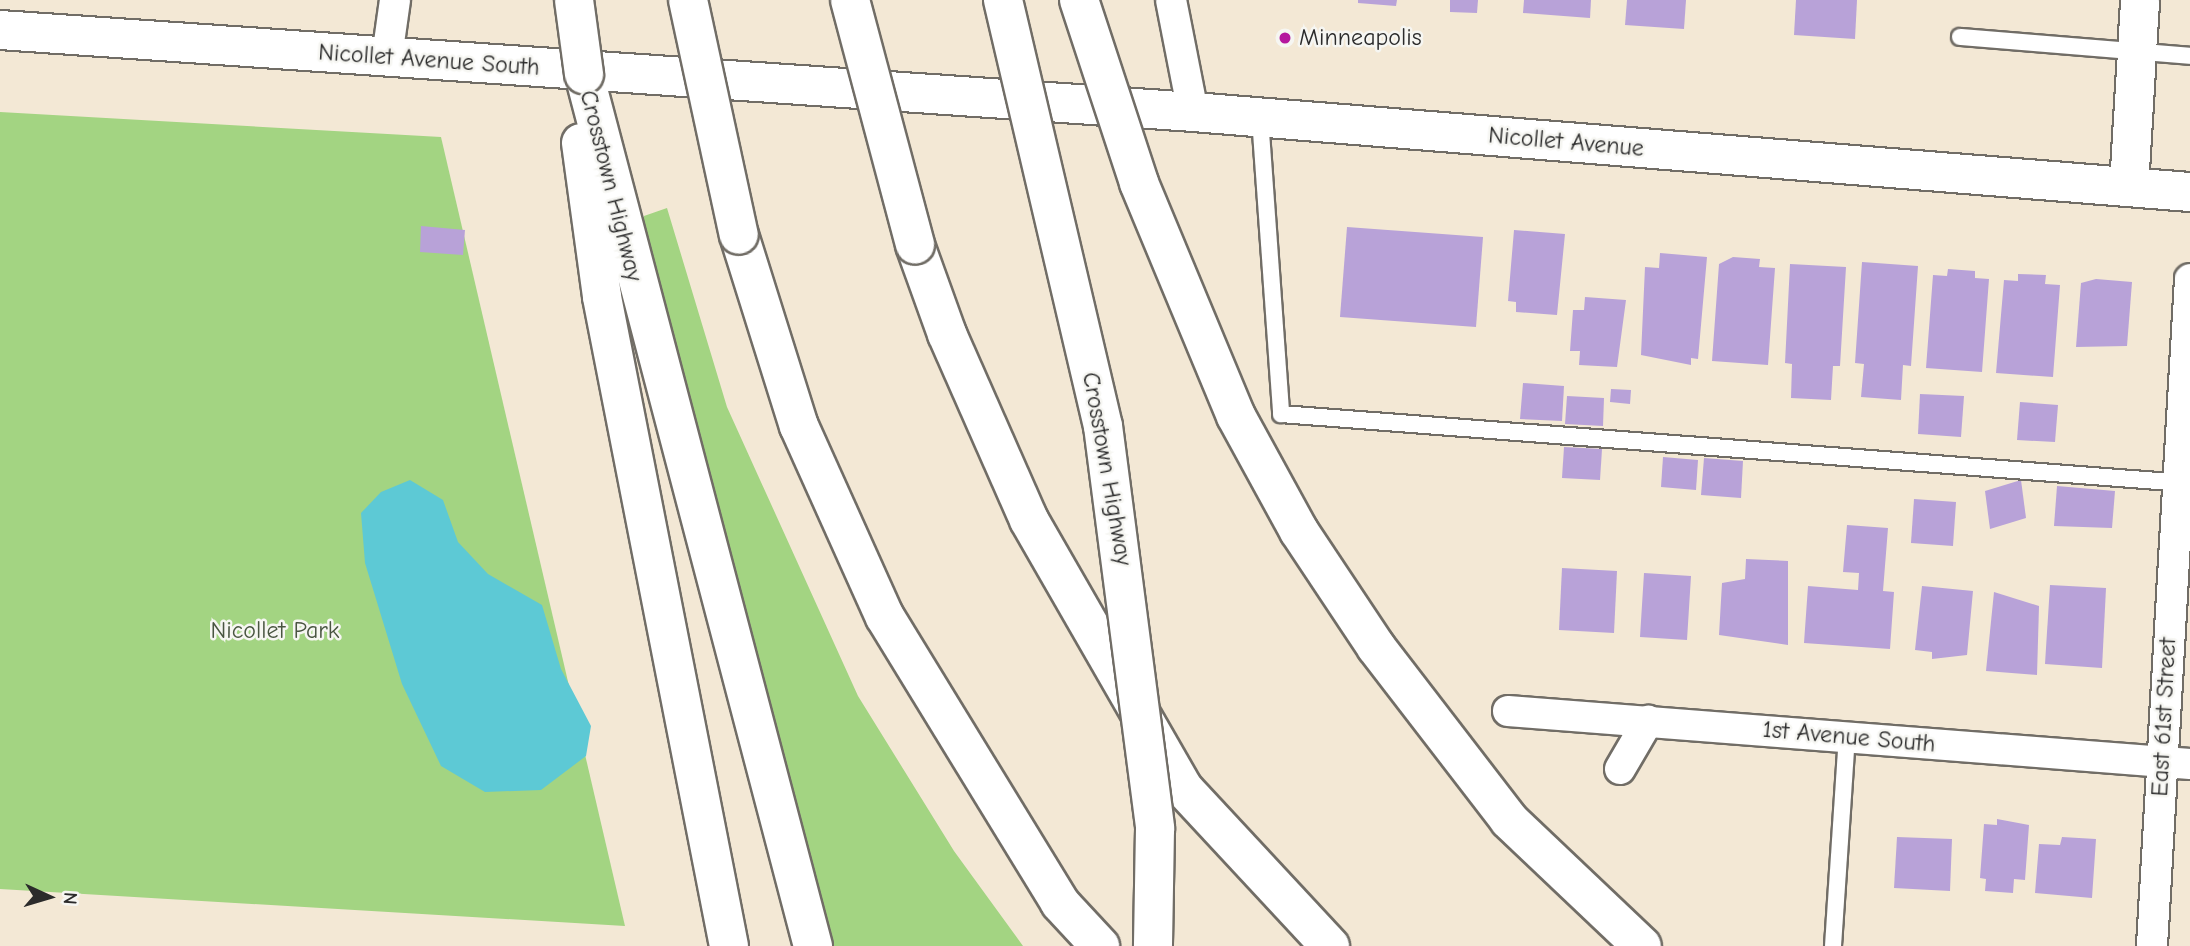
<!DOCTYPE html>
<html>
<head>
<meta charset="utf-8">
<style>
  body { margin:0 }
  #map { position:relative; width:2190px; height:946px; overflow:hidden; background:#f3e8d5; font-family:"Comic Neue",sans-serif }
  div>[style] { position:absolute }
  .green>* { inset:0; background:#a3d482 }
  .water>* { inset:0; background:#5dc9d5 }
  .building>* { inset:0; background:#b8a2d8 }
  .roads { filter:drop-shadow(2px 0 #716d66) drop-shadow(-2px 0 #716d66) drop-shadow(0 2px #716d66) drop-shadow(0 -2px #716d66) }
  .lane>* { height:16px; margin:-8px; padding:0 8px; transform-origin:8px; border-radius:8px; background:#fff }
  .street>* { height:30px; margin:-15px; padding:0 15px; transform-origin:15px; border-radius:15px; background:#fff }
  .secondary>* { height:38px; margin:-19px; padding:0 19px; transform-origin:19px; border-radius:19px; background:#fff }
  .highway>* { height:38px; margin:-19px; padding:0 19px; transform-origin:19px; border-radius:19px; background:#fff }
  .bridges { filter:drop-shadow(2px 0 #716d66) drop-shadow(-2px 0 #716d66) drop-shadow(0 2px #716d66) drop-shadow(0 -2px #716d66) }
  .highway-bridge>* { height:38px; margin:-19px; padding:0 19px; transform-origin:19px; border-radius:19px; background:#fff }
  .dots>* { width:19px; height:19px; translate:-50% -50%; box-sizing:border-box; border:4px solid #f6f6f2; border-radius:50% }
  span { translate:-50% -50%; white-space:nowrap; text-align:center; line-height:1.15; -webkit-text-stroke:5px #f6f6f2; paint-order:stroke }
  .poi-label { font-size:24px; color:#2b2b2b }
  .left { translate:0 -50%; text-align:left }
  .street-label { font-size:24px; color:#2b2b2b }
  .park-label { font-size:24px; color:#495541 }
  .north { position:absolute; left:14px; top:862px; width:70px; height:70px; -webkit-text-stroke:5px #f6f6f2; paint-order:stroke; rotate:94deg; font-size:19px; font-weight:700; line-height:28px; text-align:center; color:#2b2b2b }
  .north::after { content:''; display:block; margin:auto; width:24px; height:32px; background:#2b2b2b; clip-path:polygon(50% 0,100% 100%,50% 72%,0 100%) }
</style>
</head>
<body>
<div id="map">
  <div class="green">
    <i style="clip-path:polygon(0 112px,441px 137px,625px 926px,0 889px)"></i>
    <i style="clip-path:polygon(667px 208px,727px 407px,858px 696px,954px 851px,1023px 946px,833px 946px,643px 237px,644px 216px)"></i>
  </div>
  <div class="water">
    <i style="clip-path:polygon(410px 480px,443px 500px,458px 542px,488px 574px,542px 605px,561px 669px,591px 726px,586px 756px,541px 790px,485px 792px,441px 766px,402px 684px,365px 563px,361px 513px,381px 492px)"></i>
  </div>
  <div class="building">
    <i style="clip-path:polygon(1358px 0,1397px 0,1396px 6px,1358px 3px)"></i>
    <i style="clip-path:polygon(1450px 0,1478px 0,1477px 13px,1450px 12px)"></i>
    <i style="clip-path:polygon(1524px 0,1591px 0,1590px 18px,1523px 13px)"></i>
    <i style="clip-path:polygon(1627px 0,1686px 0,1684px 29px,1625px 25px)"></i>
    <i style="clip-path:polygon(1796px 0,1857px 0,1855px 39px,1794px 35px)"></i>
    <i style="clip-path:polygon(421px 226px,465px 230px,463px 255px,420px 252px)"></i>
    <i style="clip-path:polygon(1347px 227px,1483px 237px,1476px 327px,1340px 317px)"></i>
    <i style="clip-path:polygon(1514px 230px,1565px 234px,1557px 315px,1516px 312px,1516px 302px,1508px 301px)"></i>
    <i style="clip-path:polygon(1660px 253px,1707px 257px,1698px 359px,1691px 358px,1691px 365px,1641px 355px,1645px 267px,1659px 268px)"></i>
    <i style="clip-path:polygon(1733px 257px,1760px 259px,1759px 267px,1775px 268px,1768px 365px,1712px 361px,1719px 264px)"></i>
    <i style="clip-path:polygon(1862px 262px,1918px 266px,1911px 366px,1903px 365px,1901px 400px,1861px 397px,1864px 364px,1855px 363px)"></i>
    <i style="clip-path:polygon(1790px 264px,1846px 267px,1840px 366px,1833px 366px,1831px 400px,1791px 398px,1792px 364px,1785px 363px)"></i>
    <i style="clip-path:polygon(1948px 269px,1975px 271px,1975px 278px,1989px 279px,1982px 372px,1926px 368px,1933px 275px,1947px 276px)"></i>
    <i style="clip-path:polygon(2018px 274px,2046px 275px,2045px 284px,2060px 285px,2053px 377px,1996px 373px,2004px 280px,2018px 281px)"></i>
    <i style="clip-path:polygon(2096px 279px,2132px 282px,2127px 346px,2076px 347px,2081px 283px)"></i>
    <i style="clip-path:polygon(1585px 297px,1626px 300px,1617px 367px,1579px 365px,1580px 351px,1570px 351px,1573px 310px,1584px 310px)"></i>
    <i style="clip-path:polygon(1523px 383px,1564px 386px,1562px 421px,1520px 419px)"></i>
    <i style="clip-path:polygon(1611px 389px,1631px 390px,1630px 404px,1610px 402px)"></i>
    <i style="clip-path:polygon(1920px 394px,1964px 396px,1961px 437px,1918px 434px)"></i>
    <i style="clip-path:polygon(1567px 396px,1604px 398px,1603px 426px,1565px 424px)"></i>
    <i style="clip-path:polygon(2020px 402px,2058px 405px,2055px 442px,2017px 440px)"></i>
    <i style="clip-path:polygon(1564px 447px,1602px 449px,1600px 480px,1562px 478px)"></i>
    <i style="clip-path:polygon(1663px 457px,1698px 460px,1696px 490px,1661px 487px)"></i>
    <i style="clip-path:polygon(1704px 458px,1743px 461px,1741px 498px,1701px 495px)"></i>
    <i style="clip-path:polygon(2021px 480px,2026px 518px,1990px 529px,1985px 491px)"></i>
    <i style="clip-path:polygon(2057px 486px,2115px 491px,2112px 528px,2054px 526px)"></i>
    <i style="clip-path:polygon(1914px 499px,1956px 502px,1953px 546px,1911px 543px)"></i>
    <i style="clip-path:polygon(1847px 525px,1888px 528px,1883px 591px,1894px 592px,1890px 649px,1804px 643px,1808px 586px,1858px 590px,1859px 573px,1843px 572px)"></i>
    <i style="clip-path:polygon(1746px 559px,1788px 561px,1788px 645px,1719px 635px,1722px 583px,1745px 579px)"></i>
    <i style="clip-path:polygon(1562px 568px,1617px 571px,1614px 633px,1559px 630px)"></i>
    <i style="clip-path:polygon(1644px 573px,1691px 576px,1687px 640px,1640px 637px)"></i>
    <i style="clip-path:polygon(2050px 585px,2106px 588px,2102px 668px,2045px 664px)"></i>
    <i style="clip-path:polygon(1922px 586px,1973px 591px,1967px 655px,1932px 659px,1932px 652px,1915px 650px)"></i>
    <i style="clip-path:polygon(1994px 592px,2039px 606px,2037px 675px,1986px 671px)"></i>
    <i style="clip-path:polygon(1997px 819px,2029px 825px,2025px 880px,2014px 879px,2013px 893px,1985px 891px,1986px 879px,1980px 878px,1984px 824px,1997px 825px)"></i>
    <i style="clip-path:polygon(1897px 837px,1952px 839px,1950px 891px,1894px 888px)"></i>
    <i style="clip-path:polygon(2062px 837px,2096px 839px,2092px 898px,2035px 893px,2039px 844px,2060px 845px)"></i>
  </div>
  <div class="roads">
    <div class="lane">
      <i style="left:1960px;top:37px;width:231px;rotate:4.7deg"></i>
      <i style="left:1260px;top:118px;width:297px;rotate:85.9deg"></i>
      <i style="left:1281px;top:414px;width:905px;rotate:4.37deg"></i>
      <i style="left:1833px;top:946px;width:209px;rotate:-86.2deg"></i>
    </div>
    <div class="street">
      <i style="left:1171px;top:0;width:114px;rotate:78.9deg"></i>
      <i style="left:387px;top:57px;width:58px;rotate:-82deg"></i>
      <i style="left:1508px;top:711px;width:684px;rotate:4.44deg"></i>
      <i style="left:1620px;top:769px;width:56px;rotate:-59.7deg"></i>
      <i style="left:2152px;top:946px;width:668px;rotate:-86.74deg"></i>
    </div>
    <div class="secondary">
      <i style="left:0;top:30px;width:1196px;rotate:3.93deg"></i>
      <i style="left:1193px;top:112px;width:1000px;rotate:4.59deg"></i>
      <i style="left:2129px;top:187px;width:187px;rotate:-86.6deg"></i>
    </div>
    <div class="highway">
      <i style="left:584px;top:74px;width:902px;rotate:75.29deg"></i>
      <i style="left:581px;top:143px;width:155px;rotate:82.2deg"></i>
      <i style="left:602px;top:297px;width:661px;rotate:78.93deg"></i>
      <i style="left:739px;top:235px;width:200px;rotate:72.6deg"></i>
      <i style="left:799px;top:426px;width:209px;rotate:65.8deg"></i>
      <i style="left:885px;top:617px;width:335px;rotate:58.5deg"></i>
      <i style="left:1060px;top:903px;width:59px;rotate:47.1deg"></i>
      <i style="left:915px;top:245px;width:95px;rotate:70.2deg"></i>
      <i style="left:947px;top:334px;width:203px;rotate:66.2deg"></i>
      <i style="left:1029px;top:520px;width:309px;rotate:60.1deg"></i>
      <i style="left:1183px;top:788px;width:216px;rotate:47.1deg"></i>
    </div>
  </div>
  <div class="bridges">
    <div class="highway-bridge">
      <i style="left:574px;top:0;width:75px;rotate:82.3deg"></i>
      <i style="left:688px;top:0;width:240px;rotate:77.8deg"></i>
      <i style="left:850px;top:0;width:253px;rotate:75.1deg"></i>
      <i style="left:1003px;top:0;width:438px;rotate:76.8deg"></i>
      <i style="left:1103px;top:426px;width:406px;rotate:82.6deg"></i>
      <i style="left:1155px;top:829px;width:117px;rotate:91deg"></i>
      <i style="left:1079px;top:0;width:193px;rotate:71.8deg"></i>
      <i style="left:1139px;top:183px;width:252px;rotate:67.4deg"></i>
      <i style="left:1236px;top:416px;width:131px;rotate:61.3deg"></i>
      <i style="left:1299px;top:531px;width:139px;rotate:56.4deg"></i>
      <i style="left:1376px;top:647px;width:218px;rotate:52.4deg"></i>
      <i style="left:1509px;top:820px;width:183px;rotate:43.5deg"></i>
    </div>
  </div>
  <div class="dots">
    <i style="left:1285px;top:38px;background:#b5179e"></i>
  </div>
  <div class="poi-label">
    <span class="left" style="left:1299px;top:38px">Minneapolis</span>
  </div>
  <div class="street-label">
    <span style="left:429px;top:60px;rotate:4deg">Nicollet Avenue South</span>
    <span style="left:1566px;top:142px;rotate:5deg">Nicollet Avenue</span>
    <span style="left:611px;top:186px;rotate:76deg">Crosstown Highway</span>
    <span style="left:1107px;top:469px;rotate:80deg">Crosstown Highway</span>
    <span style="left:2164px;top:717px;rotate:-87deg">East 61st Street</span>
    <span style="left:1849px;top:737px;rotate:5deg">1st Avenue South</span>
  </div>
  <div class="park-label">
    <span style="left:275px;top:631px">Nicollet Park</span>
  </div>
  <div class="north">N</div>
</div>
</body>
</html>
